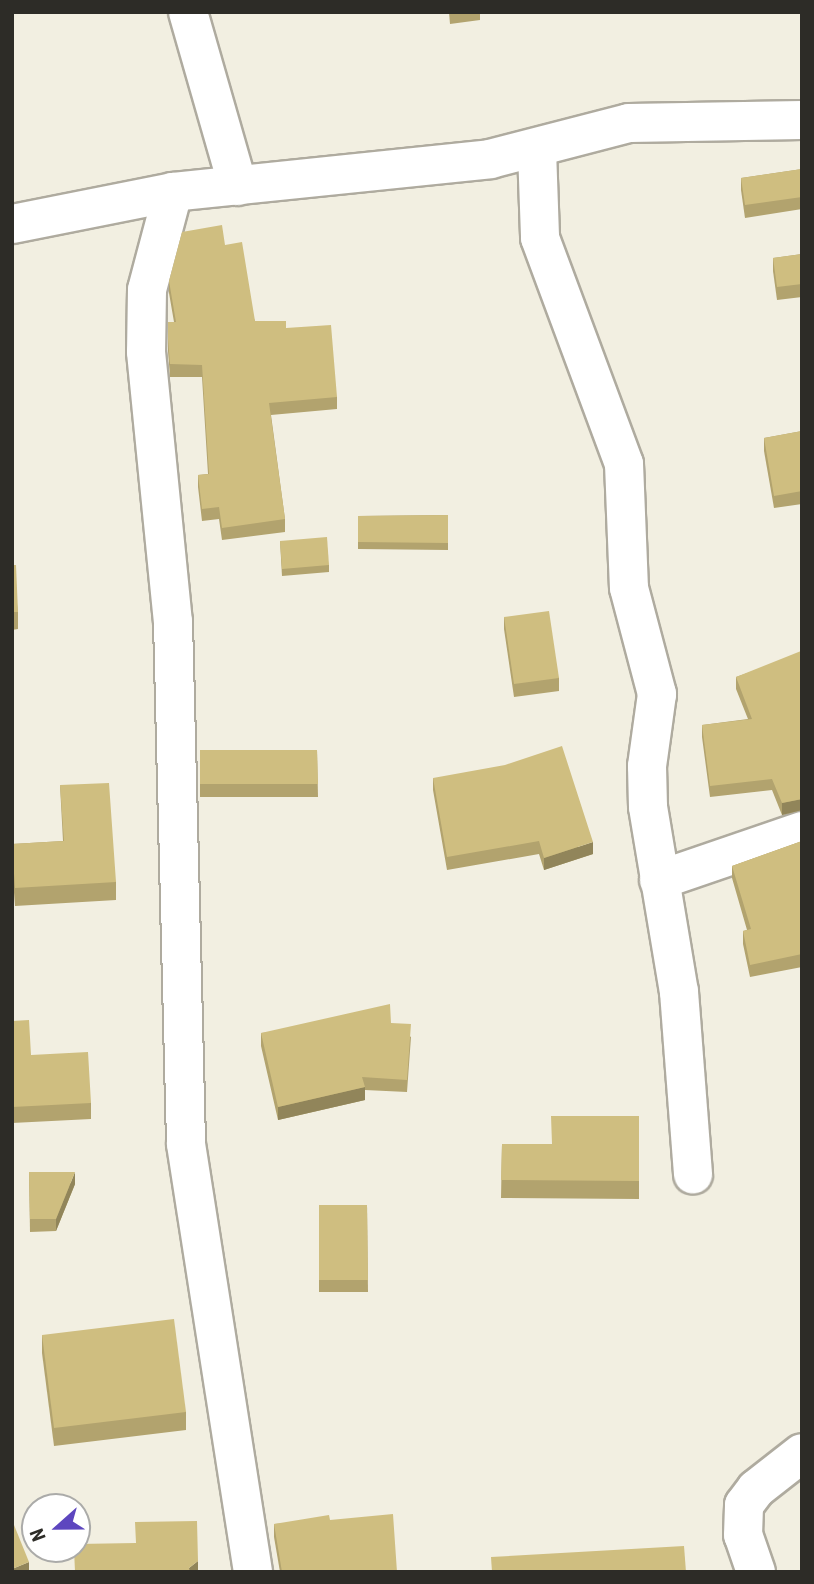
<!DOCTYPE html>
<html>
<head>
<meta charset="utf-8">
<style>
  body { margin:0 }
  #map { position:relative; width:814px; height:1584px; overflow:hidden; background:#f2efe1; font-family:"Roboto Condensed",sans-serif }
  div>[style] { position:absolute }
  .roads { filter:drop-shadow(2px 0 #afab9f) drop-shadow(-2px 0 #afab9f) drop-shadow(0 2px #afab9f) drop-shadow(0 -2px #afab9f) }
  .street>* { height:38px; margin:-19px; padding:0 19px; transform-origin:19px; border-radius:19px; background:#fff }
  .wall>* { inset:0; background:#b2a36e }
  .shaded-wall>* { inset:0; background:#91855a }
  .building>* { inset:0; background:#cfbe80 }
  span { translate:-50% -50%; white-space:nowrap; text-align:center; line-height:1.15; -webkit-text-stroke:5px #fff; paint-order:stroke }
  .frame { position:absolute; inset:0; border:14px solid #2d2c27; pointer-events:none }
  .north { position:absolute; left:21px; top:1493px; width:70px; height:70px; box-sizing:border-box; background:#fff; border:2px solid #ababa9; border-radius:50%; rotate:249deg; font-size:19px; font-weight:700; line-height:28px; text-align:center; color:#2d2c27 }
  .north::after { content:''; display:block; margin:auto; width:24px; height:32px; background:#5d46bf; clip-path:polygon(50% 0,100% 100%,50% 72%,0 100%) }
</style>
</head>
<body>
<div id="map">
  <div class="roads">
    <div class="street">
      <i style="left:188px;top:12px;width:181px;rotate:74deg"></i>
      <i style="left:537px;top:150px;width:88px;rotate:88deg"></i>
      <i style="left:540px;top:238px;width:241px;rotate:69.6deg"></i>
      <i style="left:624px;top:464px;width:124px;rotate:87.7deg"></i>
      <i style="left:629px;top:588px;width:110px;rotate:75.2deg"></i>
      <i style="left:657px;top:694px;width:73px;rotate:97.9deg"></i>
      <i style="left:647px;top:766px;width:41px;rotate:88.6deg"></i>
      <i style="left:648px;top:807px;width:188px;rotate:80.5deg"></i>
      <i style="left:679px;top:992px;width:183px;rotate:85.6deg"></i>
      <i style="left:173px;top:192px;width:101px;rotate:104.9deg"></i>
      <i style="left:147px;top:290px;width:62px;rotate:90.9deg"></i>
      <i style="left:146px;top:352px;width:271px;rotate:84.3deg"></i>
      <i style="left:173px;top:622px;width:522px;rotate:88.57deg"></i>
      <i style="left:186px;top:1144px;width:433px;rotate:81.1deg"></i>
      <i style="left:12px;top:224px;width:164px;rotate:-11.2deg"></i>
      <i style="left:173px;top:192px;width:319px;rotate:-5.9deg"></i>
      <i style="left:490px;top:159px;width:144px;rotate:-14.5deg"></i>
      <i style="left:629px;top:123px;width:173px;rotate:-1deg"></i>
      <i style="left:659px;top:880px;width:151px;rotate:-18.9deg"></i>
      <i style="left:756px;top:1572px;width:39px;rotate:-109deg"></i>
      <i style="left:743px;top:1535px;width:30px;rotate:-88deg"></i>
      <i style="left:744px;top:1505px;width:20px;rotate:-53deg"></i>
      <i style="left:756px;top:1489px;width:58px;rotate:-38deg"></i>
    </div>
  </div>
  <div class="wall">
    <i style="clip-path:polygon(449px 12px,480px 12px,480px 20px,450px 24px)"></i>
    <i style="clip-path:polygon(802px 169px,802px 209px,745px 218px,741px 190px,741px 178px)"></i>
    <i style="clip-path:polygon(225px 245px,255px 321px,286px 328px,337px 397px,337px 409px,271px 415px,285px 519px,285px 532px,222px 540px,219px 519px,202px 521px,198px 487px,198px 475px,208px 474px,202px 377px,170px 377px,168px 351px,168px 322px,174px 322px,169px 293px,169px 281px)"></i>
    <i style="clip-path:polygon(802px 254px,802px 297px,777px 300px,773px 271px,773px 258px)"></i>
    <i style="clip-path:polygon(802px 431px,802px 504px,774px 508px,764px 451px,764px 438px)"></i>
    <i style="clip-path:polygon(448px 515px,448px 550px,358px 549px,358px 516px)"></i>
    <i style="clip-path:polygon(280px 541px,329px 565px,329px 572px,282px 576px)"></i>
    <i style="clip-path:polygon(12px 565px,18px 612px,18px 629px,12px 630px)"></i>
    <i style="clip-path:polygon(504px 617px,559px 678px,559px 691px,514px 697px,504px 629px)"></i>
    <i style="clip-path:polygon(802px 654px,802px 810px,782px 815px,772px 790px,710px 797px,702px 737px,702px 725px,748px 719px,736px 689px,736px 677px)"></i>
    <i style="clip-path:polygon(200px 750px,317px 750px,318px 797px,200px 797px)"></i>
    <i style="clip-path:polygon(433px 778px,593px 854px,544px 870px,539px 854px,447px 870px,433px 790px)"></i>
    <i style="clip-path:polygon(60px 785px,116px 882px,116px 900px,15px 906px,12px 866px,12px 844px,63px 841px)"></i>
    <i style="clip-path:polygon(802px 841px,802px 967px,750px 977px,743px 944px,743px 931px,747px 930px,732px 878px,732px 866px)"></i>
    <i style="clip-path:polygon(12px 1021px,31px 1055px,91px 1103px,91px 1119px,12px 1123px)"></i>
    <i style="clip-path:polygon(391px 1023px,411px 1037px,407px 1092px,365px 1090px,365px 1100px,278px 1120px,261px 1046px,261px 1033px)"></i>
    <i style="clip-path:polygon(639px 1116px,639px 1199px,501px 1198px,502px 1144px,552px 1144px)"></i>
    <i style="clip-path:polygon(29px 1172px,75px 1184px,56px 1231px,30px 1232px)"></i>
    <i style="clip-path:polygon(319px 1205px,367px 1205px,368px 1292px,319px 1292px)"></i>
    <i style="clip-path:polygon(42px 1335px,186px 1412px,186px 1430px,54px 1446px,42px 1353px)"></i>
    <i style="clip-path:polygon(330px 1520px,397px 1572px,280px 1572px,274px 1537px,274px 1524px)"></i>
  </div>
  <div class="shaded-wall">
    <i style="clip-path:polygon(802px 799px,802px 810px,782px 815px,782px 803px)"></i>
    <i style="clip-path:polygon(593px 842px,593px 854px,544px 870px,544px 858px)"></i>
    <i style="clip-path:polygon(365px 1087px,365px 1100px,278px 1120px,278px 1107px)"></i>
    <i style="clip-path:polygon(75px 1172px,75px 1184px,56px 1231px,56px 1219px)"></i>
    <i style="clip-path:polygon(198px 1561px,198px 1572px,189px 1572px,189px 1568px)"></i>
    <i style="clip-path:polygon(29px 1562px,29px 1572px,12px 1572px,12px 1569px)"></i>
  </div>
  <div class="building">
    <i style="clip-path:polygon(450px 12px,466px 12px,450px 14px)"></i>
    <i style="clip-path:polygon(802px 169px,802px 197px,745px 205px,741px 178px)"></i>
    <i style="clip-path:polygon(222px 225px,225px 245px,242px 242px,255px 321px,286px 321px,286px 328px,331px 325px,337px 397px,269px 403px,285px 519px,222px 528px,219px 507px,202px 509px,198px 475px,209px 474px,202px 365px,170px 364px,168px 339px,168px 322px,176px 322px,169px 281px,182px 232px)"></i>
    <i style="clip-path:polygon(802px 254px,802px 284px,777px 287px,773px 258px)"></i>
    <i style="clip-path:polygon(802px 431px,802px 491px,774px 496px,764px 438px)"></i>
    <i style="clip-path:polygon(448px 515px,448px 543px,358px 542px,358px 516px)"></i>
    <i style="clip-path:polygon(327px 537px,329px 565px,282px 569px,280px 541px)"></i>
    <i style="clip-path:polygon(12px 565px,16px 565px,18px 612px,12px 612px)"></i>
    <i style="clip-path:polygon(549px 611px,559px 678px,514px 684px,504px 617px)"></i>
    <i style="clip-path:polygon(801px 651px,802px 799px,782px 803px,772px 779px,710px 786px,702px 725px,752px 719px,736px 677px)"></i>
    <i style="clip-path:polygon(562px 746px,593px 842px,544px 858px,539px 841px,447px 857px,433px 778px,505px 765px)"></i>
    <i style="clip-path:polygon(200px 750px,317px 750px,318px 784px,200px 784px)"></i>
    <i style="clip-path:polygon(109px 783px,116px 882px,15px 888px,12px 844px,64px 841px,60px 785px)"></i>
    <i style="clip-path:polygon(802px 841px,802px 954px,750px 965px,743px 931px,751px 929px,732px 866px)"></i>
    <i style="clip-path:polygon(390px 1004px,391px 1023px,411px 1024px,407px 1080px,362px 1077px,365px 1087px,278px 1107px,261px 1033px)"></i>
    <i style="clip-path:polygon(29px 1020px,31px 1055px,88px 1052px,91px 1103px,12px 1107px,12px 1021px)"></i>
    <i style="clip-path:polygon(551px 1116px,639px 1116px,639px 1181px,501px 1180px,502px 1144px,552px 1144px)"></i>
    <i style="clip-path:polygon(29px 1172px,75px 1172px,56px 1219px,30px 1219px)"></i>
    <i style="clip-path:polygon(319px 1205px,367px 1205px,368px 1280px,319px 1280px)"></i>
    <i style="clip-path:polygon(174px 1319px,186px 1412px,54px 1428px,42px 1335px)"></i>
    <i style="clip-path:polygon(393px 1514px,397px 1572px,282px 1572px,274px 1524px,329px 1515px,330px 1520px)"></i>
    <i style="clip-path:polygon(12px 1520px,29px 1562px,12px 1569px)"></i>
    <i style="clip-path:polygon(197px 1521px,198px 1561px,189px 1568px,190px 1572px,75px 1572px,74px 1549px,77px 1549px,77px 1544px,136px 1543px,135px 1522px)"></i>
    <i style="clip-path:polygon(684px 1546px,686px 1572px,492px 1572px,491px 1557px)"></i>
  </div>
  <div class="frame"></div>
  <div class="north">N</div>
</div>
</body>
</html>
